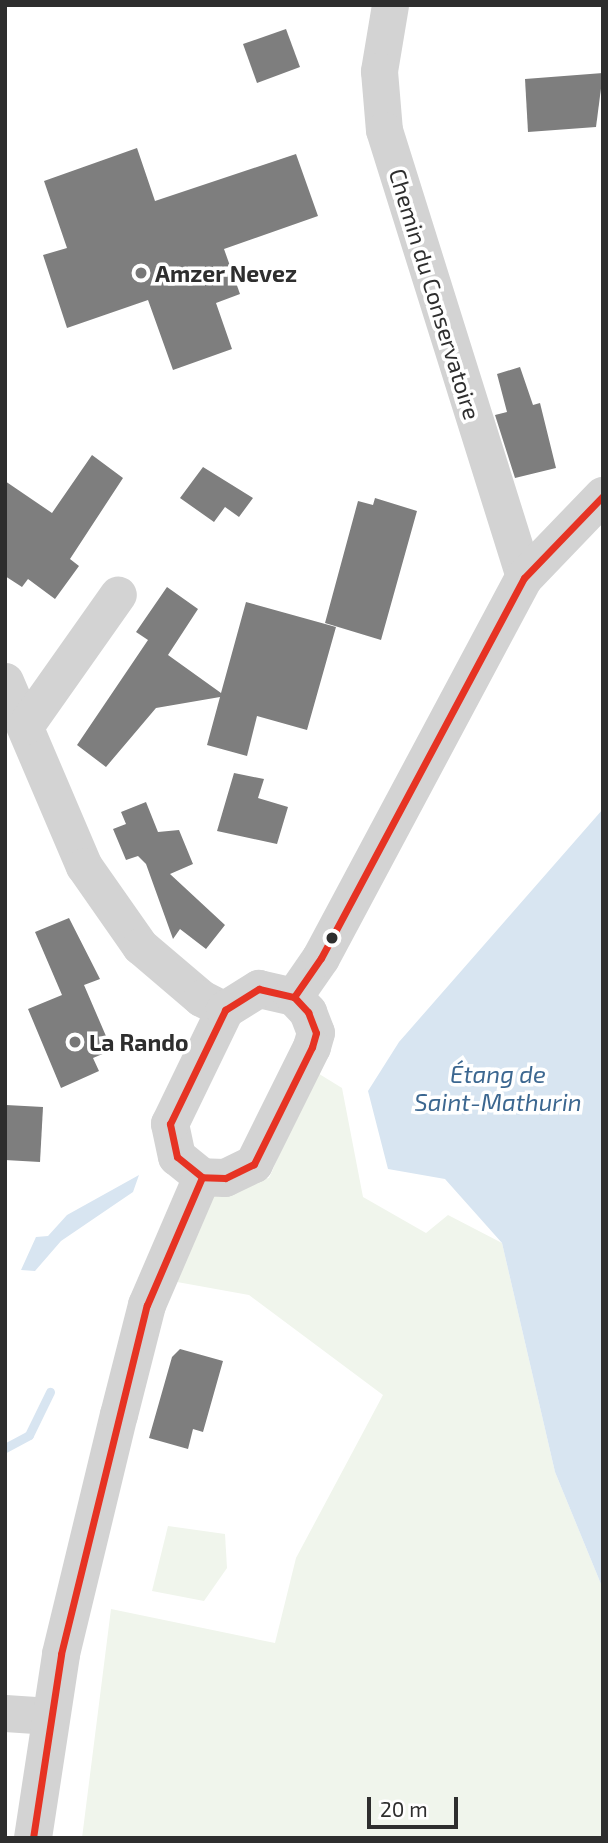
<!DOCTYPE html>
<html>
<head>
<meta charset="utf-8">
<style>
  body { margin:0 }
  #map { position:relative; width:608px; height:1843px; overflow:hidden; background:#fff; font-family:"Exo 2",sans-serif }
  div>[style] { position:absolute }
  .green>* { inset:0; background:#f0f5ec }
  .water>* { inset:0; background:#d8e5f1 }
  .stream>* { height:9px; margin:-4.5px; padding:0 4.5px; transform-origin:4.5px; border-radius:4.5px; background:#d8e5f1 }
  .building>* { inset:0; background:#7e7e7e }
  .minor>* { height:37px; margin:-18.5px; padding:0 18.5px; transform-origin:18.5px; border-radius:18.5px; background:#d3d3d3 }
  .tertiary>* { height:38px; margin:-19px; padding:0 19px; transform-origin:19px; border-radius:19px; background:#d3d3d3 }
  .bus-1>* { height:7px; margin:-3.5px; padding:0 3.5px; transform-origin:3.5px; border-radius:3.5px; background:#e63323 }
  .dots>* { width:19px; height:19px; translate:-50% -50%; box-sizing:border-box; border:4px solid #fff; border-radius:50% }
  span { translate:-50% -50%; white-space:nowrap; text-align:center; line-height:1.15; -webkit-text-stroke:7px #fff; paint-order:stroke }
  .poi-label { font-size:23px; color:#2e2e2e; font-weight:700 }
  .left { translate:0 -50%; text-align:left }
  .street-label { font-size:23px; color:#2e2e2e }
  .water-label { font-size:24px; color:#3c6790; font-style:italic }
  .frame { position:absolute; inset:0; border:7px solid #2e2e2e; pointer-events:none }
  .scale { position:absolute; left:367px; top:1797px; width:91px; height:32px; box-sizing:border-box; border:4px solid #2e2e2e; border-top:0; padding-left:9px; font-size:21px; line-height:24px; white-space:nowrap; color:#2e2e2e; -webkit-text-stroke:5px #fff; paint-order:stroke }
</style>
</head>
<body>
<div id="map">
  <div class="green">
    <i style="clip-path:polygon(316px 1072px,342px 1088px,363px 1197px,426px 1233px,448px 1215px,502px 1243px,555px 1472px,603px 1589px,603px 1838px,82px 1838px,111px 1609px,275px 1643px,296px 1558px,383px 1395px,249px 1295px,177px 1282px,212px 1189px,269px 1178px)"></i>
    <i style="clip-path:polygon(168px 1526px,225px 1534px,227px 1568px,204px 1601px,152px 1591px)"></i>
  </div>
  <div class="water">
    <i style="clip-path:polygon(603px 809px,603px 1589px,555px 1472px,502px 1243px,445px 1179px,388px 1169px,368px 1091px,399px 1042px)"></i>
    <i style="clip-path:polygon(139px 1175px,133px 1192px,61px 1241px,35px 1271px,21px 1270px,36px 1237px,48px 1236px,67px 1215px)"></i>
  </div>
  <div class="stream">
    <i style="left:5px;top:1448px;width:27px;rotate:-28deg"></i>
    <i style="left:29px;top:1435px;width:48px;rotate:-64deg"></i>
  </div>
  <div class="building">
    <i style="clip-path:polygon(286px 29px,300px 67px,257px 83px,243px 44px)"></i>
    <i style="clip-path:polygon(603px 73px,596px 127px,528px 132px,525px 79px)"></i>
    <i style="clip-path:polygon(137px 148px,155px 201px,296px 154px,318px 216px,224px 249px,240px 294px,216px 303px,232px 349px,173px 370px,148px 300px,67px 328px,43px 255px,67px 248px,44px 181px)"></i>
    <i style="clip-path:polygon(520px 367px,533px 405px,540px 403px,556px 468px,515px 478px,495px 415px,507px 412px,497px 374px)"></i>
    <i style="clip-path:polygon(92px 455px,123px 478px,70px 559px,79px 566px,55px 599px,28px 579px,22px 587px,5px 576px,5px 481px,52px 513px)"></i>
    <i style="clip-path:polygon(203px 467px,253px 498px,239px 517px,225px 507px,214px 522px,180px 498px)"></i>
    <i style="clip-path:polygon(375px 498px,417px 511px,381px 640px,325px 623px,358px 501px,373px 505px)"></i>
    <i style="clip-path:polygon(167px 587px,198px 609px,168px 655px,221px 693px,246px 602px,336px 627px,307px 730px,257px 716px,247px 756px,207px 745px,220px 697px,156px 708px,106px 767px,77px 745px,148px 640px,136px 632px)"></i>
    <i style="clip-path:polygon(234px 773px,264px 779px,258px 798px,288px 807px,277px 844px,217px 831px)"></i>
    <i style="clip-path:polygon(146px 802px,158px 832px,179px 830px,193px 864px,170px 874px,225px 925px,206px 949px,180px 929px,173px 939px,146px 864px,138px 856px,126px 860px,113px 829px,126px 824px,121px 812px)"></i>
    <i style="clip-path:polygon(69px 918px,100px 979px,84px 985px,112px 1050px,93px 1058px,99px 1071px,61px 1088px,28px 1009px,62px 995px,35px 932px)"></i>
    <i style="clip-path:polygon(6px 1105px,43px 1107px,40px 1162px,5px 1160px)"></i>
    <i style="clip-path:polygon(180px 1349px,223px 1361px,203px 1432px,193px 1429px,188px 1449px,149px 1438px,172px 1357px)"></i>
  </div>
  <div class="minor">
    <i style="left:390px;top:5px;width:67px;rotate:99.5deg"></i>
    <i style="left:379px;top:71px;width:59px;rotate:85.2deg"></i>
    <i style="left:384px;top:130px;width:469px;rotate:72.6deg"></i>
    <i style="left:5px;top:681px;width:201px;rotate:66.9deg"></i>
    <i style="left:84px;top:866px;width:98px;rotate:55deg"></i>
    <i style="left:140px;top:946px;width:80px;rotate:40.4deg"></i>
    <i style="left:201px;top:998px;width:27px;rotate:27deg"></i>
    <i style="left:25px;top:726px;width:161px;rotate:-54.8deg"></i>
    <i style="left:5px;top:1713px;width:45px;rotate:3.8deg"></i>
  </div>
  <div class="tertiary">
    <i style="left:259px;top:989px;width:36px;rotate:13deg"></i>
    <i style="left:294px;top:997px;width:21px;rotate:47deg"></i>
    <i style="left:308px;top:1012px;width:22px;rotate:69deg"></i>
    <i style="left:316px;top:1033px;width:15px;rotate:106deg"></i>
    <i style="left:312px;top:1047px;width:131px;rotate:116.4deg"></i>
    <i style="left:254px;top:1164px;width:32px;rotate:154deg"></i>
    <i style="left:225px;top:1178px;width:23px;rotate:-178deg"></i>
    <i style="left:202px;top:1177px;width:32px;rotate:-141deg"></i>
    <i style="left:177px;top:1157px;width:34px;rotate:-102deg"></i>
    <i style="left:170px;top:1124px;width:127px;rotate:-64.2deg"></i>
    <i style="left:225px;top:1010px;width:40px;rotate:-32deg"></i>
    <i style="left:294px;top:997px;width:47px;rotate:-55.3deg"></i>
    <i style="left:321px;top:958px;width:431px;rotate:-61.9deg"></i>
    <i style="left:524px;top:578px;width:114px;rotate:-46.1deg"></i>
    <i style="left:33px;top:1838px;width:186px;rotate:-81.3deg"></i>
    <i style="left:61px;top:1654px;width:246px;rotate:-76.4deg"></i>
    <i style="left:119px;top:1415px;width:114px;rotate:-75.7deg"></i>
    <i style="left:147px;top:1305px;width:139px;rotate:-66.7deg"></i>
  </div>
  <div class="bus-1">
    <i style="left:259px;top:989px;width:36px;rotate:13deg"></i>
    <i style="left:294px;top:997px;width:21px;rotate:47deg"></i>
    <i style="left:308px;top:1012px;width:22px;rotate:69deg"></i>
    <i style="left:316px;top:1033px;width:15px;rotate:106deg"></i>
    <i style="left:312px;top:1047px;width:131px;rotate:116.4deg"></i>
    <i style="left:254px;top:1164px;width:32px;rotate:154deg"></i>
    <i style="left:225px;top:1178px;width:23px;rotate:-178deg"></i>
    <i style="left:202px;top:1177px;width:32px;rotate:-141deg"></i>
    <i style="left:177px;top:1157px;width:34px;rotate:-102deg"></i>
    <i style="left:170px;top:1124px;width:127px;rotate:-64.2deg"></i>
    <i style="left:225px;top:1010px;width:40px;rotate:-32deg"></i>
    <i style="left:294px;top:997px;width:47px;rotate:-55.3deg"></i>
    <i style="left:321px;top:958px;width:431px;rotate:-61.9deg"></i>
    <i style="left:524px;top:578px;width:114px;rotate:-46.1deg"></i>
    <i style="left:33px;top:1838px;width:186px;rotate:-81.3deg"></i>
    <i style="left:61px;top:1654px;width:359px;rotate:-76.2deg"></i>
    <i style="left:147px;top:1305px;width:139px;rotate:-66.7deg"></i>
  </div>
  <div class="dots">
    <i style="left:141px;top:273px;background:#777"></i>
    <i style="left:332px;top:938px;background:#2e2e2e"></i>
    <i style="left:75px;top:1042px;background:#777"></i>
  </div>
  <div class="poi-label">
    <span class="left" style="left:155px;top:273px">Amzer Nevez</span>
    <span class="left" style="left:89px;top:1042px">La Rando</span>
  </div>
  <div class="street-label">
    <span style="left:435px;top:294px;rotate:73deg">Chemin du Conservatoire</span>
  </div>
  <div class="water-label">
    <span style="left:498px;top:1088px">Étang de<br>Saint-Mathurin</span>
  </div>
  <div class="frame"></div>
  <div class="scale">20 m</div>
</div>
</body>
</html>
